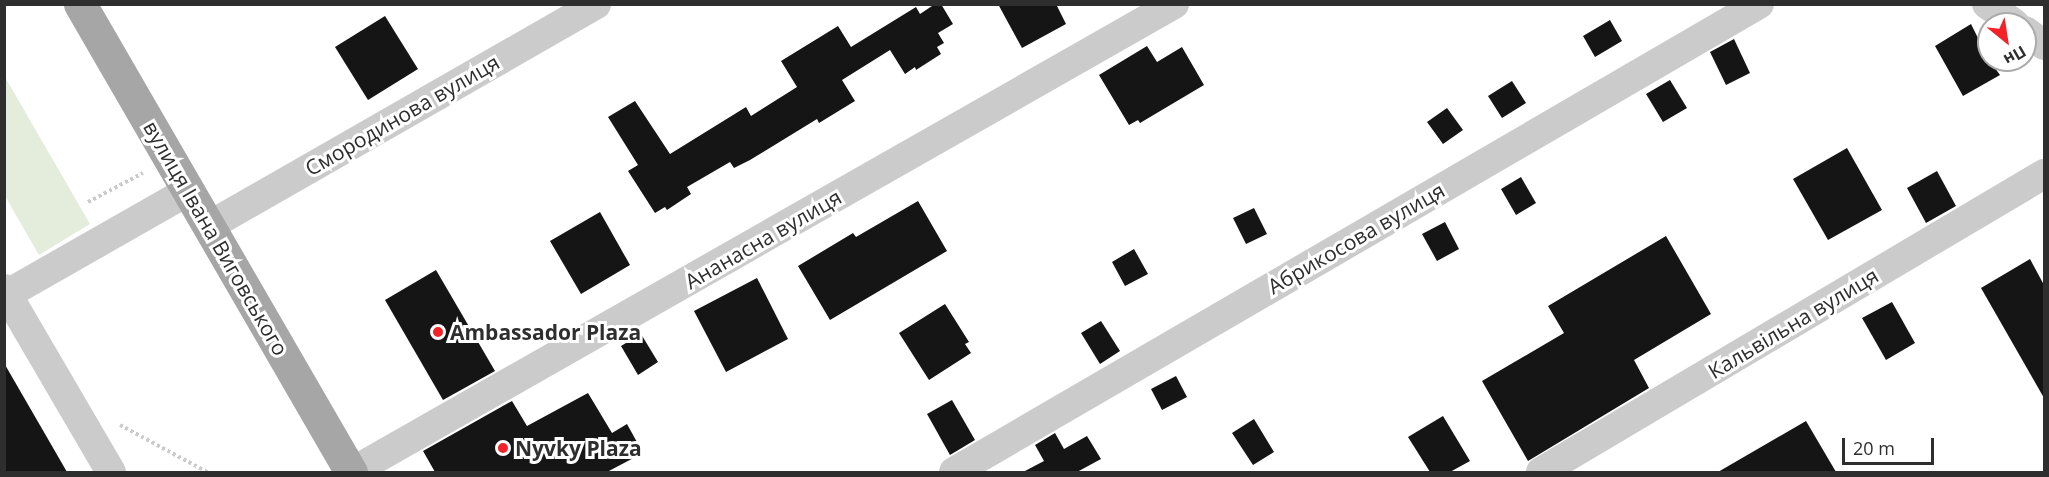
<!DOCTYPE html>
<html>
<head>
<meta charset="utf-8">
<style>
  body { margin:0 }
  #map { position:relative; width:2049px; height:477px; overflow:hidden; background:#fff; font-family:"Open Sans",sans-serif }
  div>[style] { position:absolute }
  .green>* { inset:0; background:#e4eddb }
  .building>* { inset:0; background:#151515 }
  .path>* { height:4px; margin-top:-2px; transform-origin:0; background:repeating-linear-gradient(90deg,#cbcbcb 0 3px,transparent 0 6px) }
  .minor>* { height:30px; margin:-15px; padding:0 15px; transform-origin:15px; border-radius:15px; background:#cbcbcb }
  .major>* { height:33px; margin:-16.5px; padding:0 16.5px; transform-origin:16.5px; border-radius:16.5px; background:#a6a6a6 }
  .dots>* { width:16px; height:16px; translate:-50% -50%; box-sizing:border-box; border:3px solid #fff; border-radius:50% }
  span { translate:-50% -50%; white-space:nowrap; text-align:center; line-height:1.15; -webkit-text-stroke:6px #fff; paint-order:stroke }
  .street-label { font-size:21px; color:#2e2e2e }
  .poi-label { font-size:21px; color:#2e2e2e; font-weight:700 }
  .left { translate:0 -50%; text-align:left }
  .frame { position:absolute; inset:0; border:6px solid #2e2e2e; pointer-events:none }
  .north { position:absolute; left:1977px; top:12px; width:60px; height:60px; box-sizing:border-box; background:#fff; border:2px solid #ababab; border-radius:50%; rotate:150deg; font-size:16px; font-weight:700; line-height:24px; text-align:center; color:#2e2e2e }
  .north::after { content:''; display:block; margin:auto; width:21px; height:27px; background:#f32229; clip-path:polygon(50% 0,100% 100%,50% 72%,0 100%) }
  .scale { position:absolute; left:1842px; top:438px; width:92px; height:27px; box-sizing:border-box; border:3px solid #2e2e2e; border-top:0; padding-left:8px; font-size:18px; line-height:21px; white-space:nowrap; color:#2e2e2e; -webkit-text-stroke:4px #fff; paint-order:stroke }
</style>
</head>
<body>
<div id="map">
  <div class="green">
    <i style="clip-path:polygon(5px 77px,90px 224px,39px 255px,5px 196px)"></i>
  </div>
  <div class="building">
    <i style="clip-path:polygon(935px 4px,941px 4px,953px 24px,938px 33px,944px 43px,937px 47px,941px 54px,916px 70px,915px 67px,905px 74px,890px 50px,842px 80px,855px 101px,819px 123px,817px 119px,750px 160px,734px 168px,730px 162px,687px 187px,691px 194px,667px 210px,665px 207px,655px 213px,628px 171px,638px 165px,608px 117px,635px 101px,670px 154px,746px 107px,751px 116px,797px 87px,781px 61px,838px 26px,851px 47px,916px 7px,920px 14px)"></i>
    <i style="clip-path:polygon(998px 4px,1056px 4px,1066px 24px,1022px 48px)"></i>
    <i style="clip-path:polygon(385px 16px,418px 69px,368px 100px,335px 47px)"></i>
    <i style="clip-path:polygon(1610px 20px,1622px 41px,1595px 57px,1583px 36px)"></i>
    <i style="clip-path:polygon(1971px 24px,1989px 60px,2000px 75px,1963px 96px,1935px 46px)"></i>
    <i style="clip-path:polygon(1734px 39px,1750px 73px,1726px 85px,1710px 52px)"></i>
    <i style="clip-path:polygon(1147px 46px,1157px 62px,1182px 47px,1204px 85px,1140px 123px,1138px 120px,1129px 125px,1099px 75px)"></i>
    <i style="clip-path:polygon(1670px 80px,1687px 108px,1663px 122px,1646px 94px)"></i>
    <i style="clip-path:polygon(1512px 81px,1526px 103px,1502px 118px,1488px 96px)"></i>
    <i style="clip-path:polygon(1447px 108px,1463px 130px,1443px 144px,1427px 122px)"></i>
    <i style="clip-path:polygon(1847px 148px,1882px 210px,1828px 240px,1793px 179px)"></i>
    <i style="clip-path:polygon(1937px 171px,1956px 206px,1926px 223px,1907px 188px)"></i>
    <i style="clip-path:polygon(1521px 177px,1536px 203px,1516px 215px,1501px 189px)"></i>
    <i style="clip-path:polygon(918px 201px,947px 251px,830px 320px,798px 266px,853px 233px,856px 237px)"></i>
    <i style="clip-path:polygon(1254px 208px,1267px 234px,1246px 244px,1233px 218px)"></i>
    <i style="clip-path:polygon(600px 212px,630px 265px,581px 294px,550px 241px)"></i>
    <i style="clip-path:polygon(1445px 222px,1459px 249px,1437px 261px,1422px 234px)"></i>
    <i style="clip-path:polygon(1666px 236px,1711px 314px,1634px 360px,1649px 388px,1528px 461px,1482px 381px,1564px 333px,1548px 306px)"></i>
    <i style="clip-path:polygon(1134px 249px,1148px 274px,1125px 286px,1112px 262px)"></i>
    <i style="clip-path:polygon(2030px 259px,2044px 285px,2044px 398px,1981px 288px)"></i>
    <i style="clip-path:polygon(436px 270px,495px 371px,443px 400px,385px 300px)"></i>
    <i style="clip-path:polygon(757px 278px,788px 339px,726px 372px,694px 311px)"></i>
    <i style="clip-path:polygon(1892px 302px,1915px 343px,1886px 360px,1862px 318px)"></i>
    <i style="clip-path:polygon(945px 304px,969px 342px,965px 344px,971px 353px,929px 380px,899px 333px)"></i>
    <i style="clip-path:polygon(1101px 321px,1120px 351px,1100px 364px,1081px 333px)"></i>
    <i style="clip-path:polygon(641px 334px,658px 362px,638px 375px,621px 346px)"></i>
    <i style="clip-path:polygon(4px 363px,67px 472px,4px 472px)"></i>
    <i style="clip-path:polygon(1176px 376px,1187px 397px,1162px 410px,1151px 389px)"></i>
    <i style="clip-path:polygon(588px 393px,612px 433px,627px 424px,643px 453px,607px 472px,435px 472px,423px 451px,512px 401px,527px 426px)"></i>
    <i style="clip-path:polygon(952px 400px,975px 440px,950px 455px,927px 414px)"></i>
    <i style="clip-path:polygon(1443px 416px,1470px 461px,1450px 472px,1430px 472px,1408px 437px)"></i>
    <i style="clip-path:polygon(1254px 419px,1274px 452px,1253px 465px,1232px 433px)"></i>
    <i style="clip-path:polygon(1806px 421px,1836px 472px,1718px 472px)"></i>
    <i style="clip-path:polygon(1055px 433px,1064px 449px,1087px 436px,1101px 459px,1077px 472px,1023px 472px,1044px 461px,1035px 445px)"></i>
  </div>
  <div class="path">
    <i style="left:88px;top:202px;width:62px;rotate:-27.8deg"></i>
    <i style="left:120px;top:425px;width:99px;rotate:28.4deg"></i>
  </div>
  <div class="minor">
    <i style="left:1987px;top:4px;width:34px;rotate:36deg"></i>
    <i style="left:2025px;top:31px;width:24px;rotate:36deg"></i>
    <i style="left:209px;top:226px;width:446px;rotate:-29.8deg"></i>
    <i style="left:4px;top:289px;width:212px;rotate:59.7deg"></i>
    <i style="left:4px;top:296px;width:212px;rotate:-29.7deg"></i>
    <i style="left:352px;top:472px;width:946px;rotate:-29.65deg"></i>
    <i style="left:954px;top:472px;width:931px;rotate:-30.17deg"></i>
    <i style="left:1541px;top:472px;width:585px;rotate:-30.64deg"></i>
  </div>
  <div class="major">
    <i style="left:80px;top:4px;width:541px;rotate:59.93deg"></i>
  </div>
  <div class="dots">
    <i style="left:438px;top:332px;background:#f32229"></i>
    <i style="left:503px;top:448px;background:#f32229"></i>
  </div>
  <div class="street-label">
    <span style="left:402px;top:115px;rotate:-30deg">Смородинова вулиця</span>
    <span style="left:216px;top:238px;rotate:60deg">вулиця Івана Виговського</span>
    <span style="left:1356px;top:238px;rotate:-30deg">Абрикосова вулиця</span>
    <span style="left:763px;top:239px;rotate:-30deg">Ананасна вулиця</span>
    <span style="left:1793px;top:323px;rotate:-31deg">Кальвільна вулиця</span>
  </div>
  <div class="poi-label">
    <span class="left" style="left:450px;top:332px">Ambassador Plaza</span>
    <span class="left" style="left:515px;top:448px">Nyvky Plaza</span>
  </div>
  <div class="frame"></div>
  <div class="north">Пн</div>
  <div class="scale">20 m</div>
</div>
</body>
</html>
